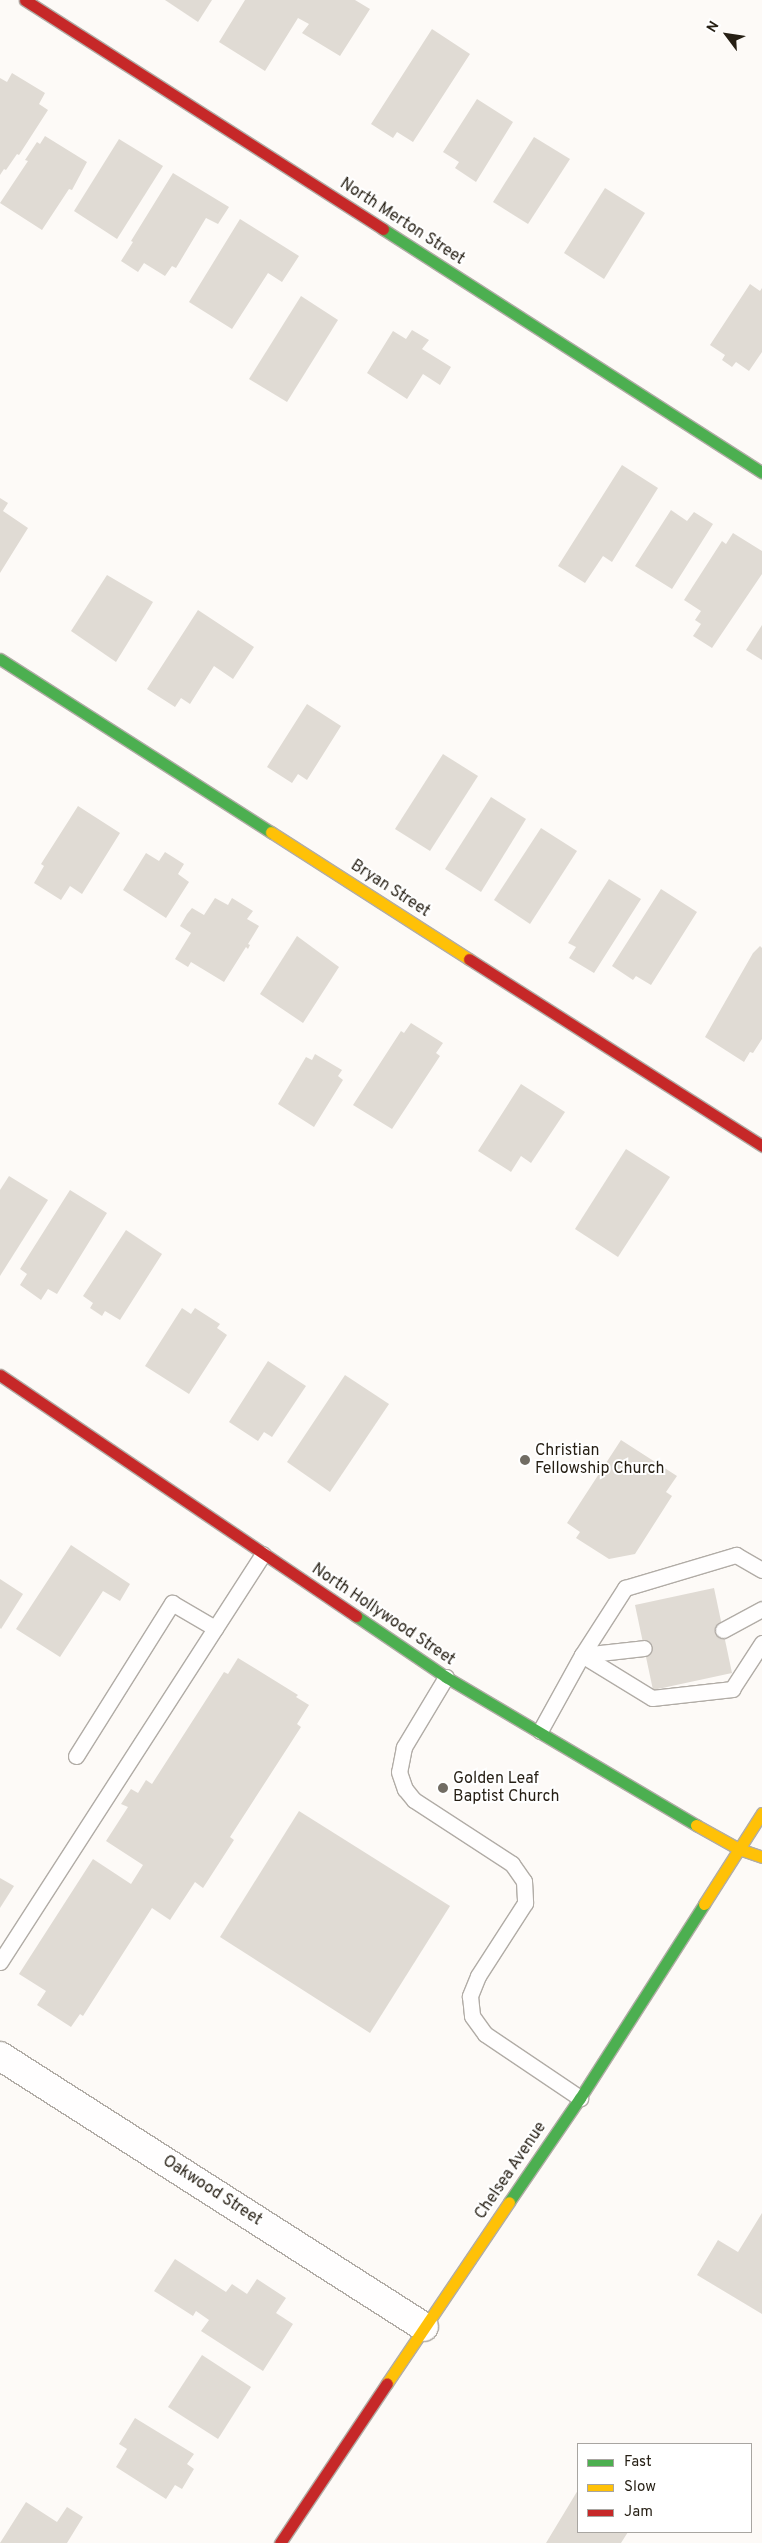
<!DOCTYPE html>
<html>
<head>
<meta charset="utf-8">
<style>
  body { margin:0 }
  #map { position:relative; width:762px; height:2543px; overflow:hidden; background:#fdfaf7; font-family:Overpass,sans-serif }
  div>[style] { position:absolute }
  .building>* { inset:0; background:#e0dbd4 }
  .roads { filter:drop-shadow(1px 0 #b1aca6) drop-shadow(-1px 0 #b1aca6) drop-shadow(0 1px #b1aca6) drop-shadow(0 -1px #b1aca6) }
  .lane>* { height:15px; margin:-7.5px; padding:0 7.5px; transform-origin:7.5px; border-radius:7.5px; background:#fffefe }
  .street>* { height:28px; margin:-14px; padding:0 14px; transform-origin:14px; border-radius:14px; background:#fffefe }
  .fast>* { height:11px; margin:-5.5px; padding:0 5.5px; transform-origin:5.5px; border-radius:5.5px; background:#4caf50 }
  .slow>* { height:11px; margin:-5.5px; padding:0 5.5px; transform-origin:5.5px; border-radius:5.5px; background:#ffc107 }
  .jam>* { height:11px; margin:-5.5px; padding:0 5.5px; transform-origin:5.5px; border-radius:5.5px; background:#c62828 }
  .dots>* { width:14px; height:14px; translate:-50% -50%; box-sizing:border-box; border:2px solid #fff; border-radius:50% }
  span { translate:-50% -50%; white-space:nowrap; text-align:center; line-height:1.15; -webkit-text-stroke:4px #fff; paint-order:stroke }
  .street-label { font-size:16px; color:#261f14 }
  .poi-label { font-size:16px; color:#261f14 }
  .left { translate:0 -50%; text-align:left }
  .legend { position:absolute; left:577px; top:2443px; width:175px; height:90px; box-sizing:border-box; background:#fff; border:1px solid #a8a5a1; margin:0; padding:6px 9px; list-style:none; font-size:15px; color:#261f14 }
  .legend li { display:flex; align-items:center; gap:10px; height:25px }
  .legend b { width:25px; border:1px solid #a8a5a1 }
  .north { position:absolute; left:702px; top:10px; width:50px; height:50px; -webkit-text-stroke:4px #fff; paint-order:stroke; rotate:301deg; font-size:14px; font-weight:700; line-height:20px; text-align:center; color:#261f14 }
  .north::after { content:''; display:block; margin:auto; width:18px; height:22px; background:#261f14; clip-path:polygon(50% 0,100% 100%,50% 72%,0 100%) }
</style>
</head>
<body>
<div id="map">
  <div class="building">
    <i style="clip-path:polygon(165px 0,212px 0,198px 22px)"></i>
    <i style="clip-path:polygon(245px 0,355px 0,370px 9px,340px 56px,302px 33px,309px 24px,298px 18px,265px 71px,219px 42px)"></i>
    <i style="clip-path:polygon(432px 29px,470px 54px,413px 142px,397px 132px,393px 138px,371px 124px)"></i>
    <i style="clip-path:polygon(12px 73px,45px 93px,39px 104px,48px 110px,19px 155px,17px 154px,6px 170px,4px 169px,0 175px,0 78px,7px 82px)"></i>
    <i style="clip-path:polygon(477px 99px,513px 122px,476px 182px,455px 168px,459px 162px,443px 152px)"></i>
    <i style="clip-path:polygon(45px 136px,87px 162px,72px 190px,69px 189px,42px 230px,0 203px,28px 161px,25px 160px,37px 142px,40px 144px)"></i>
    <i style="clip-path:polygon(534px 137px,570px 159px,528px 224px,493px 202px)"></i>
    <i style="clip-path:polygon(119px 139px,163px 166px,117px 239px,74px 211px)"></i>
    <i style="clip-path:polygon(173px 173px,229px 207px,218px 224px,206px 218px,176px 268px,172px 266px,165px 276px,144px 263px,138px 272px,121px 261px,133px 242px,131px 241px)"></i>
    <i style="clip-path:polygon(605px 188px,645px 213px,604px 279px,564px 253px)"></i>
    <i style="clip-path:polygon(240px 219px,299px 256px,282px 282px,268px 273px,232px 329px,189px 302px)"></i>
    <i style="clip-path:polygon(750px 284px,760px 291px,762px 288px,762px 352px,749px 371px,736px 362px,732px 367px,722px 360px,725px 355px,710px 345px)"></i>
    <i style="clip-path:polygon(301px 296px,338px 320px,287px 402px,249px 379px)"></i>
    <i style="clip-path:polygon(412px 330px,429px 340px,422px 349px,451px 367px,440px 385px,423px 374px,407px 399px,367px 373px,393px 331px,406px 339px)"></i>
    <i style="clip-path:polygon(622px 465px,658px 488px,612px 562px,603px 556px,585px 583px,558px 566px)"></i>
    <i style="clip-path:polygon(0 498px,8px 503px,3px 511px,28px 528px,0 573px)"></i>
    <i style="clip-path:polygon(671px 510px,687px 521px,694px 512px,713px 524px,672px 589px,635px 566px)"></i>
    <i style="clip-path:polygon(733px 533px,762px 551px,762px 574px,712px 648px,693px 636px,701px 624px,695px 620px,701px 611px,684px 600px,722px 541px,726px 544px)"></i>
    <i style="clip-path:polygon(107px 575px,153px 602px,116px 662px,71px 631px)"></i>
    <i style="clip-path:polygon(198px 610px,254px 647px,233px 679px,214px 666px,190px 704px,181px 698px,175px 707px,147px 689px)"></i>
    <i style="clip-path:polygon(762px 625px,762px 660px,746px 650px)"></i>
    <i style="clip-path:polygon(307px 704px,341px 726px,307px 780px,298px 774px,292px 783px,267px 767px)"></i>
    <i style="clip-path:polygon(443px 754px,478px 776px,430px 851px,395px 829px)"></i>
    <i style="clip-path:polygon(491px 797px,526px 819px,481px 892px,445px 869px)"></i>
    <i style="clip-path:polygon(78px 806px,120px 833px,82px 894px,70px 886px,61px 900px,34px 883px,44px 866px,41px 864px)"></i>
    <i style="clip-path:polygon(541px 828px,577px 851px,530px 924px,494px 900px)"></i>
    <i style="clip-path:polygon(165px 852px,184px 864px,178px 874px,189px 882px,166px 918px,123px 890px,146px 853px,159px 861px)"></i>
    <i style="clip-path:polygon(609px 879px,641px 899px,594px 973px,569px 958px,576px 947px,568px 943px)"></i>
    <i style="clip-path:polygon(661px 889px,697px 912px,651px 985px,636px 976px,633px 980px,612px 966px)"></i>
    <i style="clip-path:polygon(215px 898px,228px 905px,232px 898px,253px 911px,247px 919px,259px 926px,248px 944px,250px 945px,248px 949px,246px 947px,224px 982px,191px 962px,188px 967px,175px 959px,191px 933px,180px 926px,187px 914px,192px 908px,204px 915px)"></i>
    <i style="clip-path:polygon(297px 936px,339px 967px,303px 1023px,260px 994px)"></i>
    <i style="clip-path:polygon(760px 946px,762px 948px,762px 1039px,753px 1053px,750px 1052px,744px 1062px,705px 1037px,753px 953px)"></i>
    <i style="clip-path:polygon(411px 1023px,443px 1043px,436px 1053px,440px 1056px,392px 1129px,353px 1105px,401px 1031px,404px 1033px)"></i>
    <i style="clip-path:polygon(315px 1054px,342px 1070px,338px 1076px,343px 1080px,314px 1127px,278px 1104px,306px 1057px,312px 1060px)"></i>
    <i style="clip-path:polygon(521px 1084px,565px 1112px,531px 1163px,521px 1156px,511px 1172px,478px 1151px)"></i>
    <i style="clip-path:polygon(626px 1149px,670px 1177px,618px 1257px,575px 1229px)"></i>
    <i style="clip-path:polygon(9px 1176px,48px 1200px,0 1276px,0 1190px)"></i>
    <i style="clip-path:polygon(70px 1190px,107px 1213px,57px 1294px,48px 1289px,41px 1300px,20px 1285px,27px 1274px,20px 1269px)"></i>
    <i style="clip-path:polygon(126px 1230px,162px 1254px,120px 1320px,105px 1311px,102px 1316px,90px 1308px,93px 1303px,83px 1296px)"></i>
    <i style="clip-path:polygon(182px 1308px,191px 1314px,195px 1308px,220px 1324px,217px 1328px,227px 1335px,189px 1394px,145px 1366px)"></i>
    <i style="clip-path:polygon(268px 1361px,306px 1386px,272px 1437px,264px 1432px,258px 1441px,229px 1422px)"></i>
    <i style="clip-path:polygon(345px 1375px,389px 1404px,330px 1492px,287px 1462px)"></i>
    <i style="clip-path:polygon(621px 1440px,677px 1476px,666px 1492px,672px 1496px,635px 1554px,609px 1559px,576px 1538px,580px 1532px,567px 1523px)"></i>
    <i style="clip-path:polygon(71px 1545px,130px 1584px,120px 1601px,103px 1591px,60px 1657px,16px 1629px)"></i>
    <i style="clip-path:polygon(0 1579px,23px 1594px,1px 1629px,0 1628px)"></i>
    <i style="clip-path:polygon(714px 1588px,732px 1673px,653px 1690px,635px 1605px)"></i>
    <i style="clip-path:polygon(238px 1658px,298px 1695px,296px 1697px,309px 1705px,297px 1724px,301px 1727px,230px 1837px,234px 1840px,203px 1888px,195px 1882px,170px 1920px,152px 1908px,83px 2016px,80px 2014px,71px 2027px,37px 2005px,46px 1991px,19px 1974px,93px 1859px,131px 1884px,143px 1865px,106px 1841px,128px 1807px,121px 1804px,131px 1789px,138px 1793px,146px 1780px,152px 1784px,224px 1672px,228px 1674px)"></i>
    <i style="clip-path:polygon(299px 1811px,450px 1906px,370px 2033px,220px 1937px)"></i>
    <i style="clip-path:polygon(0 1878px,14px 1886px,0 1908px)"></i>
    <i style="clip-path:polygon(762px 2213px,762px 2314px,697px 2275px,718px 2240px,738px 2252px)"></i>
    <i style="clip-path:polygon(175px 2259px,226px 2292px,232px 2284px,247px 2294px,257px 2279px,286px 2298px,276px 2313px,293px 2324px,263px 2371px,201px 2331px,209px 2320px,196px 2311px,193px 2316px,154px 2291px)"></i>
    <i style="clip-path:polygon(202px 2355px,251px 2387px,218px 2439px,168px 2407px)"></i>
    <i style="clip-path:polygon(135px 2418px,194px 2454px,187px 2464px,194px 2469px,182px 2489px,175px 2485px,166px 2499px,116px 2467px,127px 2449px,119px 2444px)"></i>
    <i style="clip-path:polygon(578px 2490px,578px 2532px,628px 2532px,621px 2543px,546px 2543px)"></i>
    <i style="clip-path:polygon(26px 2502px,57px 2522px,67px 2507px,83px 2517px,67px 2543px,0 2543px)"></i>
  </div>
  <div class="roads">
    <div class="lane">
      <i style="left:723px;top:1630px;width:44px;rotate:-28.3deg"></i>
      <i style="left:582px;top:1655px;width:82px;rotate:31.6deg"></i>
      <i style="left:652px;top:1698px;width:81px;rotate:-6.4deg"></i>
      <i style="left:732px;top:1689px;width:55px;rotate:-56.9deg"></i>
      <i style="left:582px;top:1655px;width:62px;rotate:-6.4deg"></i>
      <i style="left:446px;top:1677px;width:82px;rotate:121deg"></i>
      <i style="left:404px;top:1747px;width:25px;rotate:101deg"></i>
      <i style="left:399px;top:1772px;width:18px;rotate:71deg"></i>
      <i style="left:405px;top:1789px;width:14px;rotate:51deg"></i>
      <i style="left:414px;top:1800px;width:117px;rotate:33.1deg"></i>
      <i style="left:512px;top:1864px;width:21px;rotate:55deg"></i>
      <i style="left:524px;top:1881px;width:22px;rotate:87deg"></i>
      <i style="left:525px;top:1903px;width:87px;rotate:122.8deg"></i>
      <i style="left:478px;top:1976px;width:22px;rotate:112deg"></i>
      <i style="left:470px;top:1996px;width:20px;rotate:84deg"></i>
      <i style="left:472px;top:2016px;width:22px;rotate:54deg"></i>
      <i style="left:485px;top:2034px;width:115px;rotate:34deg"></i>
      <i style="left:540px;top:1731px;width:87px;rotate:-61.1deg"></i>
      <i style="left:582px;top:1655px;width:80px;rotate:-57.3deg"></i>
      <i style="left:625px;top:1588px;width:116px;rotate:-16.6deg"></i>
      <i style="left:736px;top:1555px;width:30px;rotate:30deg"></i>
      <i style="left:76px;top:1756px;width:181px;rotate:-57.9deg"></i>
      <i style="left:172px;top:1603px;width:50px;rotate:30.2deg"></i>
      <i style="left:0;top:1962px;width:485px;rotate:-57.2deg"></i>
    </div>
    <div class="street">
      <i style="left:0;top:2056px;width:503px;rotate:32.58deg"></i>
    </div>
    <div class="fast">
      <i style="left:383px;top:229px;width:450px;rotate:32.7deg"></i>
      <i style="left:0;top:659px;width:322px;rotate:32.6deg"></i>
      <i style="left:356px;top:1616px;width:109px;rotate:34.1deg"></i>
      <i style="left:446px;top:1677px;width:291px;rotate:30.6deg"></i>
      <i style="left:509px;top:2202px;width:126px;rotate:-55.7deg"></i>
      <i style="left:580px;top:2098px;width:230px;rotate:-57.4deg"></i>
    </div>
    <div class="slow">
      <i style="left:271px;top:832px;width:235px;rotate:32.7deg"></i>
      <i style="left:696px;top:1825px;width:49px;rotate:29.2deg"></i>
      <i style="left:739px;top:1849px;width:24px;rotate:19deg"></i>
      <i style="left:704px;top:1904px;width:108px;rotate:-57.5deg"></i>
      <i style="left:387px;top:2383px;width:218px;rotate:-56deg"></i>
    </div>
    <div class="jam">
      <i style="left:25px;top:0;width:425px;rotate:32.6deg"></i>
      <i style="left:469px;top:959px;width:348px;rotate:32.5deg"></i>
      <i style="left:0;top:1375px;width:430px;rotate:34.1deg"></i>
      <i style="left:280px;top:2543px;width:192px;rotate:-56.2deg"></i>
    </div>
  </div>
  <div class="dots">
    <i style="left:525px;top:1460px;background:#716c63"></i>
    <i style="left:443px;top:1788px;background:#716c63"></i>
  </div>
  <div class="street-label">
    <span style="left:402px;top:222px;rotate:33deg">North Merton Street</span>
    <span style="left:390px;top:889px;rotate:33deg">Bryan Street</span>
    <span style="left:383px;top:1615px;rotate:34deg">North Hollywood Street</span>
    <span style="left:511px;top:2171px;rotate:-56deg">Chelsea Avenue</span>
    <span style="left:212px;top:2191px;rotate:33deg">Oakwood Street</span>
  </div>
  <div class="poi-label">
    <span class="left" style="left:535px;top:1460px">Christian<br>Fellowship Church</span>
    <span class="left" style="left:453px;top:1788px">Golden Leaf<br>Baptist Church</span>
  </div>
  <ul class="legend">
  <li><b style="height:6px;background:#4caf50"></b>Fast</li>
  <li><b style="height:6px;background:#ffc107"></b>Slow</li>
  <li><b style="height:6px;background:#c62828"></b>Jam</li>
  </ul>
  <div class="north">N</div>
</div>
</body>
</html>
